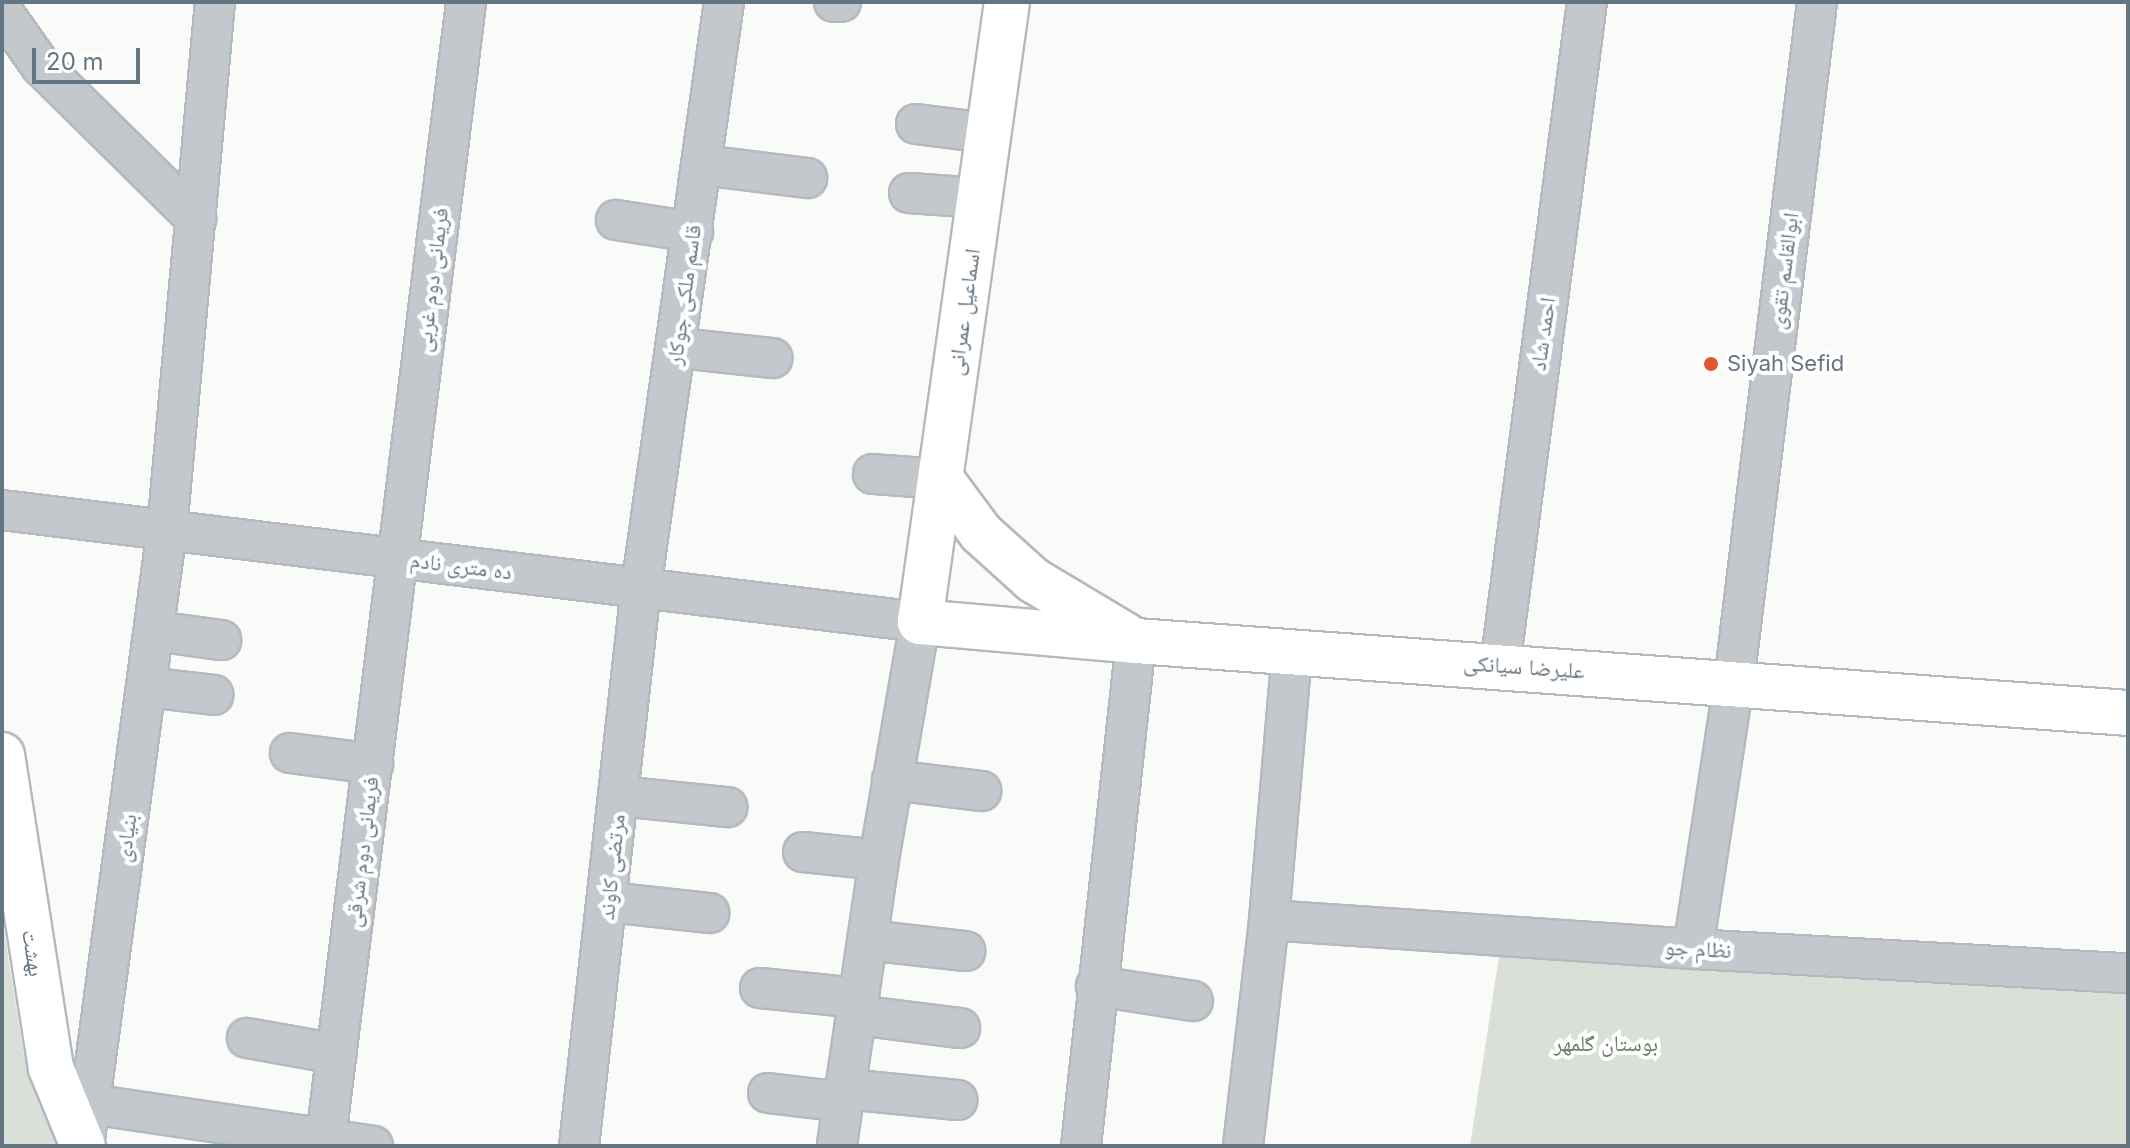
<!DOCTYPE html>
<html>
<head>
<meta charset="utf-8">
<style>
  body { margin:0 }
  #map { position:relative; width:2130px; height:1148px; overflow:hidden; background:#fafaf8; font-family:Inter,"Noto Naskh Arabic",sans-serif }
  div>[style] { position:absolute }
  .green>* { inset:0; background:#dadfd7 }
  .roads { filter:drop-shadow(2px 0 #b3babf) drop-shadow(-2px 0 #b3babf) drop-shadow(0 2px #b3babf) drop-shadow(0 -2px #b3babf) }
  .street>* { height:38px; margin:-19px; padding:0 19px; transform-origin:19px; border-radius:19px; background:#c3c8cc }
  .secondary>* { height:44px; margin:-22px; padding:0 22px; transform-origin:22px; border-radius:22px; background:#fff }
  .dots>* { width:22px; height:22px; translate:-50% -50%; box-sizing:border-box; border:4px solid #fff; border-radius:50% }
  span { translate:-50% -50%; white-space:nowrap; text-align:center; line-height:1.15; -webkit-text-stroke:8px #fff; paint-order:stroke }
  .street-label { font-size:22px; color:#657683 }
  .poi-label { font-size:22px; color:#657683 }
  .left { translate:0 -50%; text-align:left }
  .park-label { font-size:22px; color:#687a64 }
  .frame { position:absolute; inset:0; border:4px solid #657683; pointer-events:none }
  .scale { position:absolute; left:32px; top:48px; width:108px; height:36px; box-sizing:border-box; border:4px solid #657683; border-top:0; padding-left:10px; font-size:24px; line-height:28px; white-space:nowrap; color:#657683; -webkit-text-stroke:6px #fff; paint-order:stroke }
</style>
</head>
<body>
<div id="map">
  <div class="green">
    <i style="clip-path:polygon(2px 919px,24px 1054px,44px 1110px,62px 1146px,2px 1146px)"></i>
    <i style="clip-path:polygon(1502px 937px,2128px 965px,2128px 1146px,1470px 1146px)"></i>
  </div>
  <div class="roads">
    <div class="street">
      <i style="left:834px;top:2px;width:7px"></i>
      <i style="left:2px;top:11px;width:67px;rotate:54.7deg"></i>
      <i style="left:41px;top:66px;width:218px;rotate:44.6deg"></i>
      <i style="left:916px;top:124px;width:73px;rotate:7.1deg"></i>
      <i style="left:702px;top:165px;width:106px;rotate:7.1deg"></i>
      <i style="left:909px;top:193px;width:71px;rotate:4deg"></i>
      <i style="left:616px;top:220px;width:78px;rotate:8.9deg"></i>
      <i style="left:678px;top:348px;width:95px;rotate:6.1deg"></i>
      <i style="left:873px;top:474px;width:68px;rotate:4.2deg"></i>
      <i style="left:2px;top:510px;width:925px;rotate:6.96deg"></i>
      <i style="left:920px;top:622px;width:242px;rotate:99.8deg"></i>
      <i style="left:879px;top:860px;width:289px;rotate:98.4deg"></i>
      <i style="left:155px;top:631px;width:67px;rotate:7.8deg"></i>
      <i style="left:1500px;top:666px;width:670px;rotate:-82.54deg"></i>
      <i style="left:146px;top:687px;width:68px;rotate:6.7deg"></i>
      <i style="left:290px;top:753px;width:84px;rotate:7.5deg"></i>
      <i style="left:892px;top:780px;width:90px;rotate:7deg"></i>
      <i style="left:620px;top:796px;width:108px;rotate:5.9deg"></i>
      <i style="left:803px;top:852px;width:76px;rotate:6deg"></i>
      <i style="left:608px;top:902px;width:102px;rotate:6.2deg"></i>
      <i style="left:1269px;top:920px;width:425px;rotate:3.9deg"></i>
      <i style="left:1693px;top:949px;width:436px;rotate:3.2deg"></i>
      <i style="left:867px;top:940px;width:99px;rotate:6.4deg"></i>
      <i style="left:1693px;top:949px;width:270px;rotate:-81.3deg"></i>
      <i style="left:1734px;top:682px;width:685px;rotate:-83.04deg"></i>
      <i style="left:1096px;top:986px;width:98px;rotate:8.8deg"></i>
      <i style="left:760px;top:988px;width:100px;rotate:5.8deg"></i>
      <i style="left:857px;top:1015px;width:104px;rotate:7.2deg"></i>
      <i style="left:247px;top:1038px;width:91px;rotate:10.1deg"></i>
      <i style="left:845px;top:1089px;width:113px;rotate:5.6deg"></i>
      <i style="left:768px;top:1093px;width:76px;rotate:6.8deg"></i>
      <i style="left:90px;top:1104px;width:286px;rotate:8.4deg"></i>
      <i style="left:84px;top:1146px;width:622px;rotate:-82.33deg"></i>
      <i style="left:167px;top:530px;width:530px;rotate:-84.81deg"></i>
      <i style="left:325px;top:1146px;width:1153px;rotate:-82.97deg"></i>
      <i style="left:579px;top:1146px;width:561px;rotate:-83.66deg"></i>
      <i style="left:641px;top:588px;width:592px;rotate:-81.94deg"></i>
      <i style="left:1081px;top:1146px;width:508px;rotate:-83.78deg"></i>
      <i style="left:1243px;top:1146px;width:227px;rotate:-83.4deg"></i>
      <i style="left:1269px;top:920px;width:269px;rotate:-85.1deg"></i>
    </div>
    <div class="secondary">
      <i style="left:1007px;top:2px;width:626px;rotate:97.99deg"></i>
      <i style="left:920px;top:622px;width:217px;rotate:5deg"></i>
      <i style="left:1136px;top:641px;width:995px;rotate:4.15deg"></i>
      <i style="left:941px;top:479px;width:67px;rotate:53.5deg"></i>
      <i style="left:981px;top:533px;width:70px;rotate:42.1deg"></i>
      <i style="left:1033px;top:580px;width:109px;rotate:30.8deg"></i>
      <i style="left:2px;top:755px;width:317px;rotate:81.1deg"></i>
      <i style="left:51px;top:1068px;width:84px;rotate:67.7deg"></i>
    </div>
  </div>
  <div class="dots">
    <i style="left:1711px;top:364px;background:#e4572e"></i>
  </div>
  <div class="street-label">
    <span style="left:1784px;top:271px;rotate:-83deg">ابوالقاسم تقوی</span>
    <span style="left:432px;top:280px;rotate:-83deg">فریمانی دوم غربی</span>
    <span style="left:684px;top:295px;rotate:-82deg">قاسم ملکی جوکار</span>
    <span style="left:964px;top:312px;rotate:-82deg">اسماعیل عمرانی</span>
    <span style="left:1543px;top:334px;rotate:-82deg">احمد شاد</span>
    <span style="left:461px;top:566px;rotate:7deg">ده متری نادم</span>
    <span style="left:1524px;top:667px;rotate:4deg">علیرضا سیانکی</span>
    <span style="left:126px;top:838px;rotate:-82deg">بنیادی</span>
    <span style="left:362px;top:852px;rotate:-83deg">فریمانی دوم شرقی</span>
    <span style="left:612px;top:867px;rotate:-84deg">مرتضی کاوند</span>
    <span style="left:1698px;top:949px;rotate:3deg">نظام جو</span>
    <span style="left:33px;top:953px;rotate:81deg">بهشت</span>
  </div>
  <div class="poi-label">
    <span class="left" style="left:1727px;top:364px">Siyah Sefid</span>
  </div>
  <div class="park-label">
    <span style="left:1606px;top:1044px">بوستان گلمهر</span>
  </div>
  <div class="frame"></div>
  <div class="scale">20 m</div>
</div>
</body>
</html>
